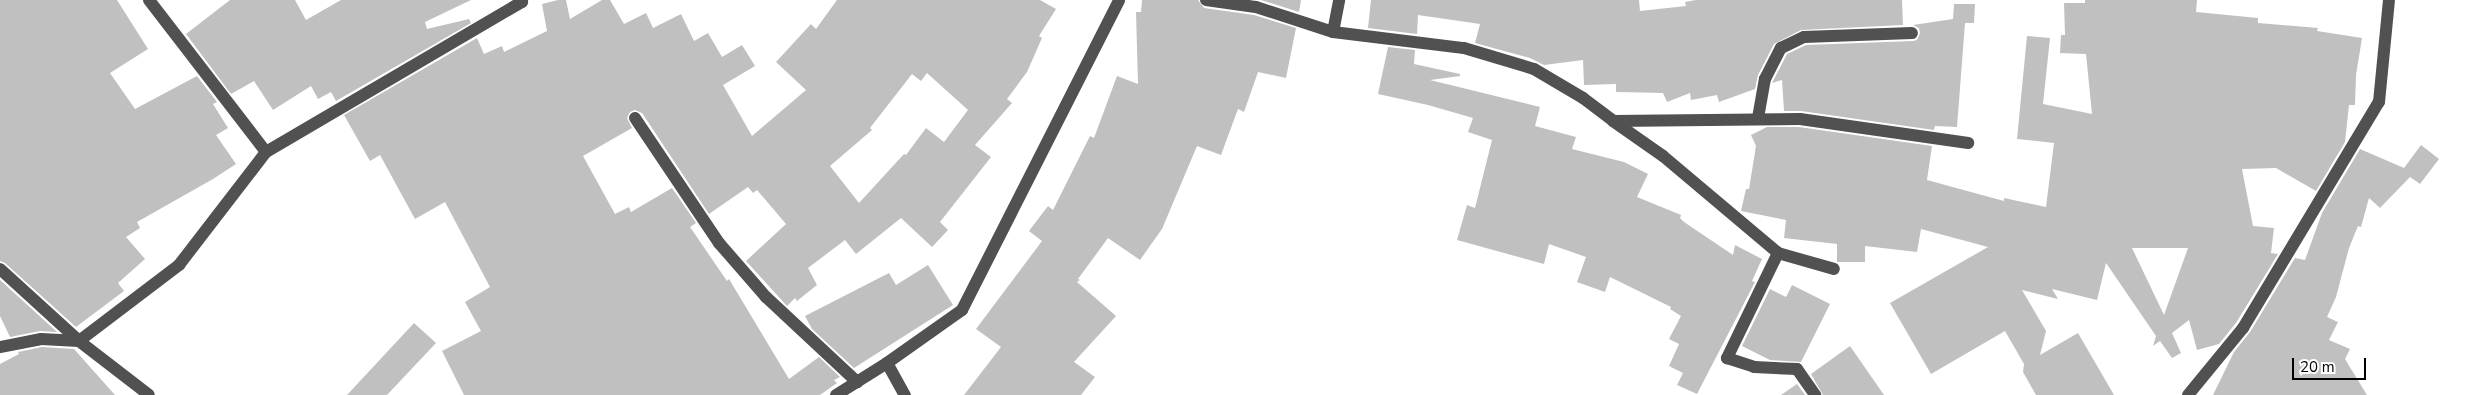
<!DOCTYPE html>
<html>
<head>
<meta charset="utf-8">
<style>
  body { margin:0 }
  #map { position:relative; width:2470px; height:395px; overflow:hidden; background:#fff; font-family:"Nunito Sans",sans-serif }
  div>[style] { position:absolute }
  .building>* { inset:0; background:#c0c0c0 }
  .minor>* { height:12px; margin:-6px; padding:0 6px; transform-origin:6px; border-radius:6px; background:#515151 }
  span { translate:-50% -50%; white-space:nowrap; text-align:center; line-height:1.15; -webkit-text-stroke:4.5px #fff; paint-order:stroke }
  .scale { position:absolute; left:2292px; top:358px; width:74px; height:22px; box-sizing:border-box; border:2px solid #000; border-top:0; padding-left:6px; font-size:15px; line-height:18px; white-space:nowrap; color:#000; -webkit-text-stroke:4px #fff; paint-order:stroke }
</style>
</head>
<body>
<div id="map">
  <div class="building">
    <i style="clip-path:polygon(0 0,117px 0,148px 49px,110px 73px,135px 109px,197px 76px,217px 102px,213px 104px,228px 128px,216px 135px,236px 164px,213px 179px,137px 222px,140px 228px,126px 237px,145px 259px,118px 283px,124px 291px,76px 327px,5px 263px,0 261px)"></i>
    <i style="clip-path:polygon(230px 0,295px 0,306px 20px,341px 0,471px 0,425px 22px,427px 29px,469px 19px,471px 23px,336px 101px,331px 92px,318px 99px,311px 86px,273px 110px,254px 81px,231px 94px,186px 34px)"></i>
    <i style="clip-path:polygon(evenodd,558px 0,566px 0,570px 19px,602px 0,610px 0,624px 24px,646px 13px,653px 28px,681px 14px,694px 41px,708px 33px,722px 57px,742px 45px,755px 66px,723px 85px,752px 136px,806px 90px,776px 62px,811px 24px,816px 29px,837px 0,1040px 0,1056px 9px,1039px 36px,1042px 38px,1027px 72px,1007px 99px,1012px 103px,975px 145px,991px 157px,940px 222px,948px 230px,932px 247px,901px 218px,856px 254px,845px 240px,808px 268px,817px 285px,797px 301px,795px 298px,787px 306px,746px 261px,786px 224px,757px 190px,753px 193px,748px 187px,709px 214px,642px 113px,635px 110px,630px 112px,627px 118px,632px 128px,583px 156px,615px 214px,629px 207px,631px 212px,672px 188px,696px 223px,690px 227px,727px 281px,729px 279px,789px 379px,819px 357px,840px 377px,834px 380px,837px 383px,820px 395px,464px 395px,442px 351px,481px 331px,465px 302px,490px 287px,445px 202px,415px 219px,380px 155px,370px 161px,344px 115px,477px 38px,484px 54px,502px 46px,504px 52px,547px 31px,542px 4px,558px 0,927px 73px,968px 110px,944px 142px,926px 128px,906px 155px,904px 154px,859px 203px,830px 166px,872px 130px,870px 128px,912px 74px,921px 81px,927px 73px)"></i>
    <i style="clip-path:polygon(1142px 0,1198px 0,1204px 8px,1254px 15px,1296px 28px,1286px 78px,1258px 72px,1244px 112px,1238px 109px,1221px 155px,1197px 146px,1162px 229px,1140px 260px,1108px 238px,1078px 279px,1080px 280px,1077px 282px,1116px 316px,1074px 362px,1095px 377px,1081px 395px,964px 395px,1001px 347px,976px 329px,1042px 241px,1029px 231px,1048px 206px,1053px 210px,1090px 136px,1094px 138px,1117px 76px,1138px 84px,1136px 12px,1141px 12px)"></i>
    <i style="clip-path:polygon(1261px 0,1301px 0,1299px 12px)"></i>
    <i style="clip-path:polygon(1371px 0,1639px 0,1640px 11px,1686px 6px,1685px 2px,1696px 0,1902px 0,1903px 25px,1801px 30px,1774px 44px,1758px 75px,1755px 89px,1719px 102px,1717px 95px,1691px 100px,1690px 93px,1667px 102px,1663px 93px,1616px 92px,1616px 84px,1584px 85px,1583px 60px,1544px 65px,1530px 58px,1475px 43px,1480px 24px,1418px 15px,1417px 34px,1368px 28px)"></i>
    <i style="clip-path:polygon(evenodd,2085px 0,2197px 0,2196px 12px,2258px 18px,2258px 23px,2318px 28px,2317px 31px,2362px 38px,2356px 75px,2355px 105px,2349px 105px,2345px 142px,2316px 191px,2276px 168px,2242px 169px,2253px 226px,2274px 228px,2271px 253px,2278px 254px,2236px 323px,2219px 344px,2197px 350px,2189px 320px,2172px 333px,2181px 353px,2172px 358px,2160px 341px,2153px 346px,2156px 336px,2106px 263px,2097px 300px,2052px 289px,2058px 299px,2022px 290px,2046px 331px,2040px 355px,2078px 333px,2114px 395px,2036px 395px,2023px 372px,2024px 364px,2005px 331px,1931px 374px,1890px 303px,1988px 247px,1921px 229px,1917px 252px,1865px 246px,1865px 262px,1837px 262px,1837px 244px,1784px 238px,1786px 220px,1741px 211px,1746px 189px,1749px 189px,1756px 146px,1751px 135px,1767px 127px,1799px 127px,1932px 146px,1927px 180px,2004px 201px,2004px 198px,2046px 207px,2054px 143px,2017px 139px,2027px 36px,2050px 38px,2043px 104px,2092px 114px,2086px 54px,2060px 53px,2061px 35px,2065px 35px,2064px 3px,2085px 3px,2085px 0,2132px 248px,2188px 248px,2164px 315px,2132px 248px)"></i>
    <i style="clip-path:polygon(1954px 4px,1975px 4px,1974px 23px,1965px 23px,1957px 127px,1935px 126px,1934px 130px,1801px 111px,1784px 111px,1782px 80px,1772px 83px,1787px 54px,1806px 45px,1913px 41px,1917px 40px,1920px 33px,1919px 28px,1913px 25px,1953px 19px)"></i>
    <i style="clip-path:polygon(1388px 47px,1415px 50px,1414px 64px,1460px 74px,1460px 76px,1430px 80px,1540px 107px,1535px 126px,1576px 137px,1572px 149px,1624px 162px,1648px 174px,1637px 197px,1681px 215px,1680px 218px,1684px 222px,1733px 255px,1735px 245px,1762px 259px,1752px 281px,1755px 282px,1697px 394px,1677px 385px,1683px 373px,1669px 366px,1679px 344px,1669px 339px,1681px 316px,1670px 309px,1671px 307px,1610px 277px,1605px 292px,1577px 282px,1586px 257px,1549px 244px,1544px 264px,1457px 240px,1467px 205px,1475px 208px,1492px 140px,1468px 132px,1473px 118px,1428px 105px,1378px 94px)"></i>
    <i style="clip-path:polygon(2421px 145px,2439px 159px,2420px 184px,2410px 177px,2380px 208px,2369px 198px,2361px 227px,2358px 226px,2349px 248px,2336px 297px,2327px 317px,2338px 322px,2329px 340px,2350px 349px,2345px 359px,2367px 395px,2213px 395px,2234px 352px,2250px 332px,2295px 258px,2305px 260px,2322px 213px,2360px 149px,2404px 168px)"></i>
    <i style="clip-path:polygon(928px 265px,953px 305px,854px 368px,812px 329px,805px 316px,889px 273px,896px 285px)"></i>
    <i style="clip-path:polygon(0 280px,57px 332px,40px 331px,10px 337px,0 316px)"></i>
    <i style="clip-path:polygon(1792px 285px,1830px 304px,1801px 362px,1770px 360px,1742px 346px,1770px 289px,1786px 297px)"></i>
    <i style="clip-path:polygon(414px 323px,436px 343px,387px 395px,347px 395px)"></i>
    <i style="clip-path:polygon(1850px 346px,1884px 395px,1823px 395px,1811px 374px)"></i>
    <i style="clip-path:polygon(42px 347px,74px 349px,115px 395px,0 395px,0 364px,19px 354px,18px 352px)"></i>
    <i style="clip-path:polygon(1797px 384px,1805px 395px,1781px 395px)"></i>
  </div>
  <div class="minor">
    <i style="left:149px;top:0;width:192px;rotate:52.4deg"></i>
    <i style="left:1206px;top:0;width:50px;rotate:8deg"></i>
    <i style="left:1256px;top:7px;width:81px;rotate:18deg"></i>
    <i style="left:1333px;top:32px;width:132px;rotate:7deg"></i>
    <i style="left:1464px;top:48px;width:73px;rotate:16.7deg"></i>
    <i style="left:1534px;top:69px;width:57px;rotate:30.6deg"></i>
    <i style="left:1583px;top:98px;width:38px;rotate:37deg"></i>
    <i style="left:1613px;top:121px;width:61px;rotate:35deg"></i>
    <i style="left:1663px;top:156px;width:150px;rotate:40.1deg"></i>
    <i style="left:1778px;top:253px;width:117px;rotate:115.9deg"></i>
    <i style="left:1727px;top:358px;width:28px;rotate:18deg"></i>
    <i style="left:1754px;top:367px;width:43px;rotate:2.7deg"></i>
    <i style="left:1797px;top:369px;width:32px;rotate:55deg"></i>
    <i style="left:1333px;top:32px;width:33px;rotate:-79deg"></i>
    <i style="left:635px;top:118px;width:151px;rotate:56.1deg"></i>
    <i style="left:719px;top:243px;width:72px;rotate:49deg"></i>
    <i style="left:766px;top:297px;width:125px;rotate:43deg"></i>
    <i style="left:1758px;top:118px;width:40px;rotate:-80deg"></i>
    <i style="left:1765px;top:79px;width:35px;rotate:-63deg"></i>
    <i style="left:1781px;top:48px;width:25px;rotate:-26deg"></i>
    <i style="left:1804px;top:37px;width:108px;rotate:-2.1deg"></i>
    <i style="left:1613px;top:121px;width:187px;rotate:-0.6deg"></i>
    <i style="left:1800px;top:119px;width:170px;rotate:8.1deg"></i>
    <i style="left:1778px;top:253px;width:58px;rotate:15.9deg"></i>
    <i style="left:0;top:269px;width:107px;rotate:42.3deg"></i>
    <i style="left:79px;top:341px;width:88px;rotate:37.6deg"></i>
    <i style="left:0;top:347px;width:42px;rotate:-11deg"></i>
    <i style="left:41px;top:339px;width:38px;rotate:3deg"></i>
    <i style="left:79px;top:341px;width:126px;rotate:-37.2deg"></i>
    <i style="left:179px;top:265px;width:143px;rotate:-52.4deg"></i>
    <i style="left:266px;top:152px;width:297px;rotate:-30.4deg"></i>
    <i style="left:522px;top:2px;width:2px;rotate:-117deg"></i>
    <i style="left:887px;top:363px;width:37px;rotate:61deg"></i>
    <i style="left:836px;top:395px;width:60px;rotate:-32.1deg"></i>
    <i style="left:887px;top:363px;width:92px;rotate:-35.2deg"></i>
    <i style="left:962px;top:310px;width:347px;rotate:-63.1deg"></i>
    <i style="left:2188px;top:395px;width:87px;rotate:-50.6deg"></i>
    <i style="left:2243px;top:328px;width:264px;rotate:-59deg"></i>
    <i style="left:2379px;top:102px;width:102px;rotate:-84.4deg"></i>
  </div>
  <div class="scale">20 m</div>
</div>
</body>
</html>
